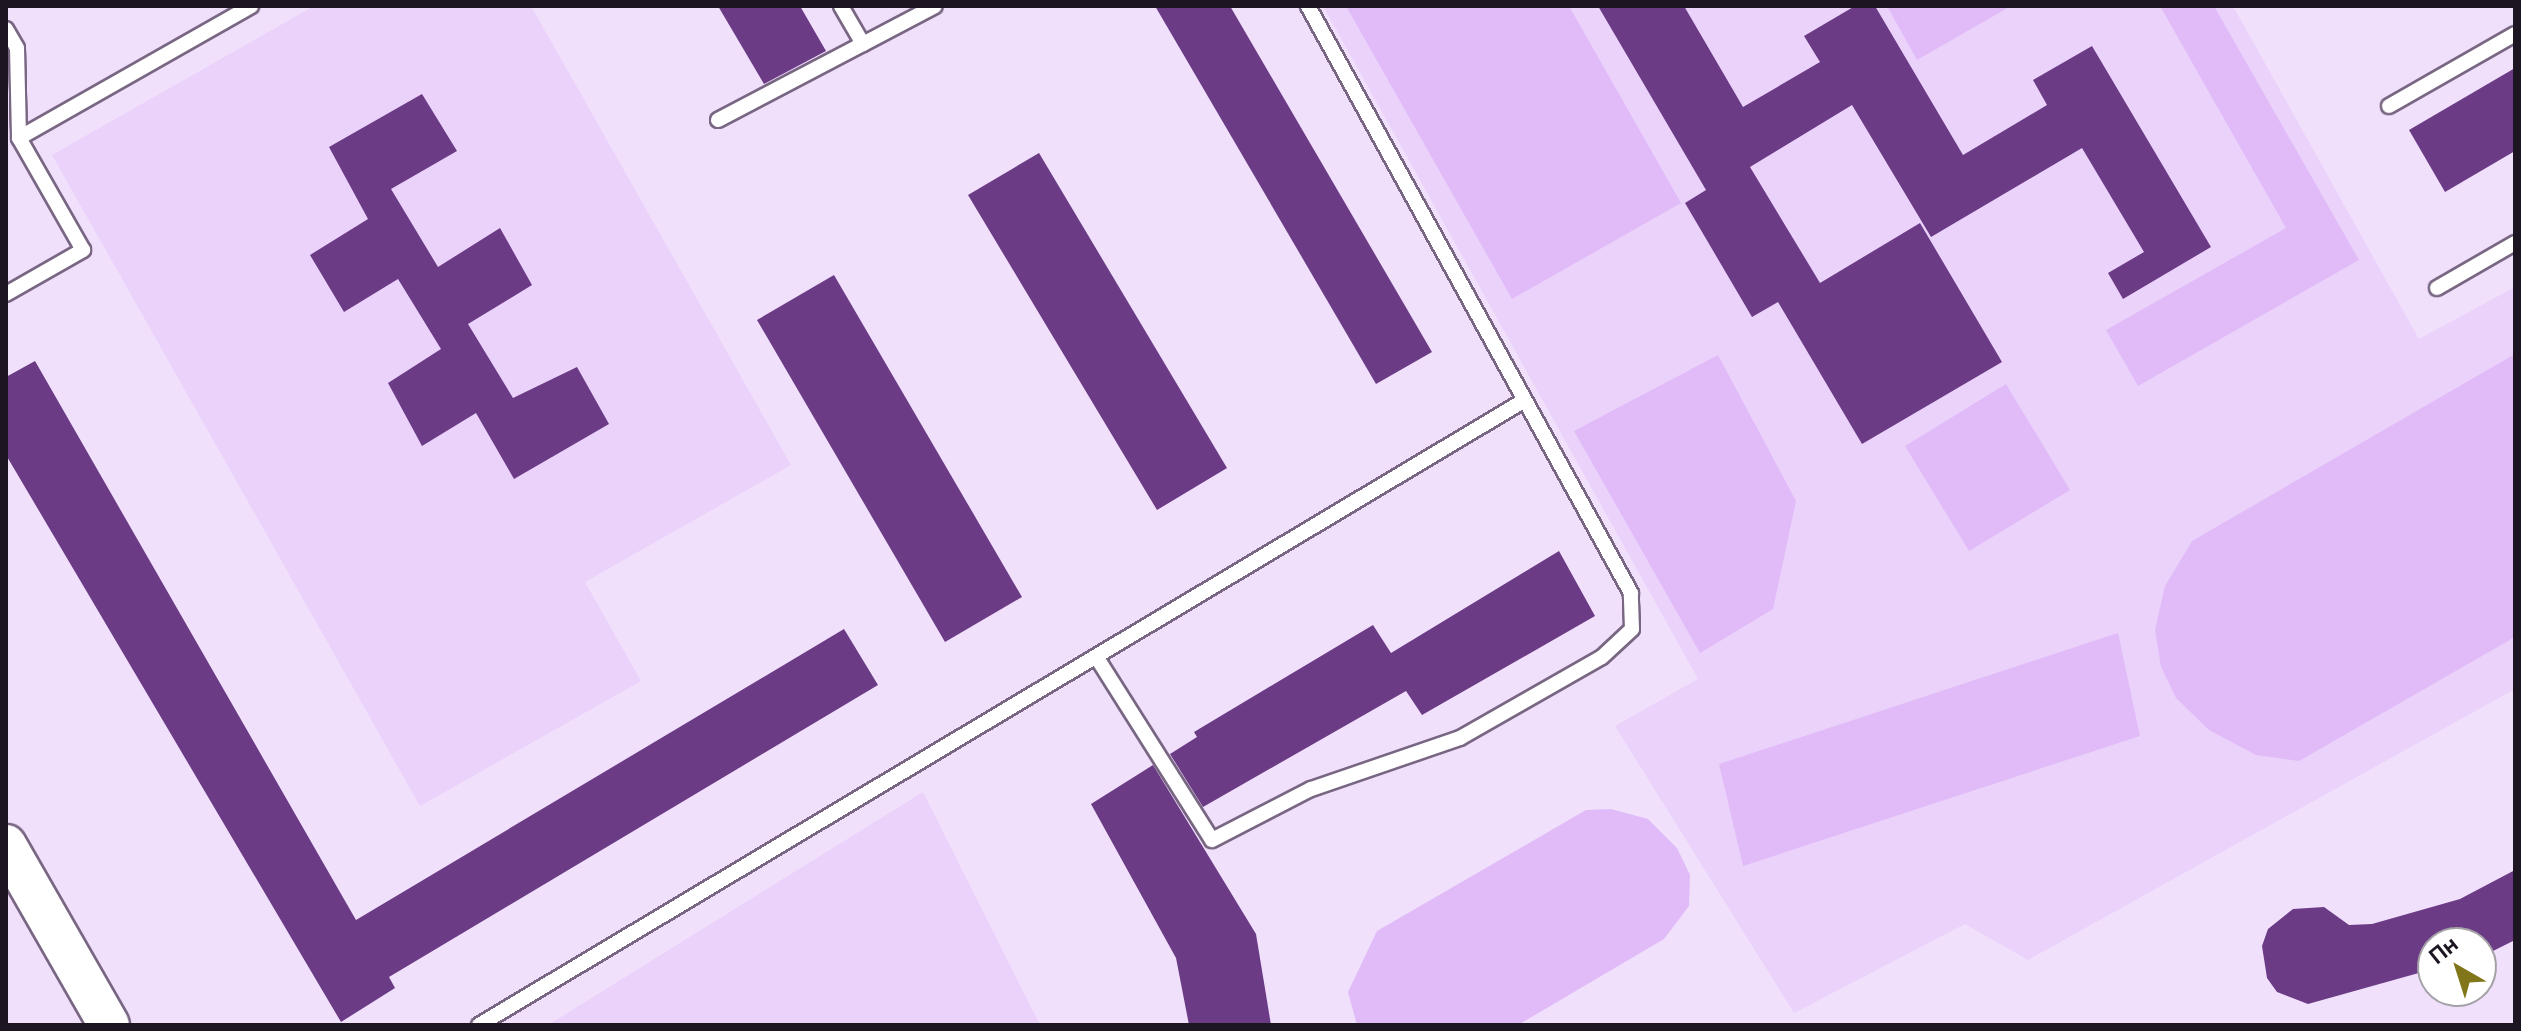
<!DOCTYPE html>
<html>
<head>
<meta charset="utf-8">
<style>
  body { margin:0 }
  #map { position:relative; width:2521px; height:1031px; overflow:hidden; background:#f0e0fb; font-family:Raleway,sans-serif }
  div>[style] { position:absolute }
  .built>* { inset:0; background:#ebd2fb }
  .green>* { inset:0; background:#e0bbf8 }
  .building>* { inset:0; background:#6b3b86 }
  .roads { filter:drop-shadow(2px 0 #786683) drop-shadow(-2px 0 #786683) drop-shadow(0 2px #786683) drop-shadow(0 -2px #786683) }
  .lane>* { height:14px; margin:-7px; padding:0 7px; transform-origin:7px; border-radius:7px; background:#fff }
  .secondary>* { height:40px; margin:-20px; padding:0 20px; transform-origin:20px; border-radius:20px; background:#fff }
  span { translate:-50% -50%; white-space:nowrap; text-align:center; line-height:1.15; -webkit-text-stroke:8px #fff; paint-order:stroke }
  .frame { position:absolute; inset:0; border:8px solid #1d1622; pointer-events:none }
  .north { position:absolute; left:2417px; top:927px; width:80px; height:80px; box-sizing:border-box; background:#fff; border:2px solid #a5a2a7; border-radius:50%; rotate:321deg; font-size:22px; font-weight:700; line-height:32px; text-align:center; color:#1d1622 }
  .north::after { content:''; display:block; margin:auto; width:28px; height:36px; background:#817619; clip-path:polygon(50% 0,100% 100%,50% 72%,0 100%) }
</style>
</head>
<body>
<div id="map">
  <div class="built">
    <i style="clip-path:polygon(314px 6px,531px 6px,791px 465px,585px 582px,641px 681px,420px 806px,52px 155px)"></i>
    <i style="clip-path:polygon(1323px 6px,2233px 6px,2419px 339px,2515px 287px,2515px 689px,2028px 960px,1965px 924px,1794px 1013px,1615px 726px,1698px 679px)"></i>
    <i style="clip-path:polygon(923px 792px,1040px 1025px,548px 1025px,717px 920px)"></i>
  </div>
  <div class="green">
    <i style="clip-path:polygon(1346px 6px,1569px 6px,1681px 203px,1512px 299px)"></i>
    <i style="clip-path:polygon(1887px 6px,2011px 6px,1917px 60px)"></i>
    <i style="clip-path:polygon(2160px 6px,2214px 6px,2359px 260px,2138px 386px,2106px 330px,2286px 228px)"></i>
    <i style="clip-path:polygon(2515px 354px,2515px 637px,2299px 761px,2256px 755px,2209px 730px,2176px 698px,2161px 667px,2155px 630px,2165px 586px,2192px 541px)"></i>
    <i style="clip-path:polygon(1718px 355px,1796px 501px,1773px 609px,1700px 653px,1574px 431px)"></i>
    <i style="clip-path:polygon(2006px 384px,2070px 490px,1969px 551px,1905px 446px)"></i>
    <i style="clip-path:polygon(2118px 633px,2140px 736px,1743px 866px,1719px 764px)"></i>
    <i style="clip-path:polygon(1611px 809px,1648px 819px,1677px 848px,1690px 875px,1689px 906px,1664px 939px,1518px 1025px,1357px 1025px,1348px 992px,1377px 931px,1586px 810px)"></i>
  </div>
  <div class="building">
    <i style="clip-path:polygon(718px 6px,800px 6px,826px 51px,764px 84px)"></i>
    <i style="clip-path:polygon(1155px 6px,1230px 6px,1432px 352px,1376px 384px)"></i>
    <i style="clip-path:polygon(1598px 6px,1684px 6px,1743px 107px,1820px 62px,1804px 36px,1855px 6px,1875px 6px,1963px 155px,2047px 105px,2033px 80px,2092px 46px,2211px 247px,2123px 299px,2108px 273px,2144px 252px,2082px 148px,1931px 237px,1852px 105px,1750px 167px,1820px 283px,1920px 223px,2002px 362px,1862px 444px,1778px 302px,1752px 317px,1685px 203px,1706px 190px)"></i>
    <i style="clip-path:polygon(2515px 68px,2515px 151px,2445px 192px,2409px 130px)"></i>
    <i style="clip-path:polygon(422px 94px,457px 151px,391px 189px,438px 267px,500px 228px,532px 285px,468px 324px,513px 398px,577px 367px,609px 424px,514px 479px,476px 413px,422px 446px,388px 383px,441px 349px,398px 279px,344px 312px,310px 255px,368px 219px,329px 147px)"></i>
    <i style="clip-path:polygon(1039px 153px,1227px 468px,1157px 510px,968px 195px)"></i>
    <i style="clip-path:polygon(834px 275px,1022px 597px,945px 642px,757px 320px)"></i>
    <i style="clip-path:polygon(35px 361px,356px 920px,844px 629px,878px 685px,389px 977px,395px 988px,341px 1022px,6px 455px,6px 377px)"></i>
    <i style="clip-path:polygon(1559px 551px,1595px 616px,1422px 715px,1406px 691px,1203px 807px,1170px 754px,1197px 737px,1194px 732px,1373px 625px,1391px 653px)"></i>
    <i style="clip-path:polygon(1153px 765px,1256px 934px,1271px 1025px,1189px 1025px,1176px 958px,1091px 804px)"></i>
    <i style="clip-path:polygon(2515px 870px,2515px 940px,2485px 955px,2481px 943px,2433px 943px,2433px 969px,2308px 1004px,2277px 992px,2267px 978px,2262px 946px,2268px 929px,2293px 909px,2324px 907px,2349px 925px,2372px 924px,2460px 899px)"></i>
  </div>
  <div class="roads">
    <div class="lane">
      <i style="left:6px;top:29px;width:22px;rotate:60deg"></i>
      <i style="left:17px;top:48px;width:90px;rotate:88.7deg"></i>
      <i style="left:863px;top:44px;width:81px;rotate:-27.8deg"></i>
      <i style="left:2389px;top:106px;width:145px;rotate:-29.7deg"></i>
      <i style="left:718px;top:120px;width:164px;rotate:-27.7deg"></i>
      <i style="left:863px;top:44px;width:44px;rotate:-120.1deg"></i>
      <i style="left:2437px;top:288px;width:90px;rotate:-30deg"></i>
      <i style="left:6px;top:294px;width:89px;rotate:-29.7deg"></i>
      <i style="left:83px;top:250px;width:129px;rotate:-119.7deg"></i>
      <i style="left:19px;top:138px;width:267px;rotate:-29.6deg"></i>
      <i style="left:1097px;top:658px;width:215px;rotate:57.7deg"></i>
      <i style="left:1212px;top:840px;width:111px;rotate:-27.3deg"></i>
      <i style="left:1311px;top:789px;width:157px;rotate:-18.9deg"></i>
      <i style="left:1460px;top:738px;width:163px;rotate:-29.7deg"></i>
      <i style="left:1602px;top:657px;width:41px;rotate:-43deg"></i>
      <i style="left:1632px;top:629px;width:36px;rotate:-92deg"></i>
      <i style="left:1631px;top:593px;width:670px;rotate:-118.82deg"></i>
      <i style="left:479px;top:1025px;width:1218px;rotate:-30.86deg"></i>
    </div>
    <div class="secondary">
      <i style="left:6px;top:845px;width:207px;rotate:60.2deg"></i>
    </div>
  </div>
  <div class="frame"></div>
  <div class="north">Пн</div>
</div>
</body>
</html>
